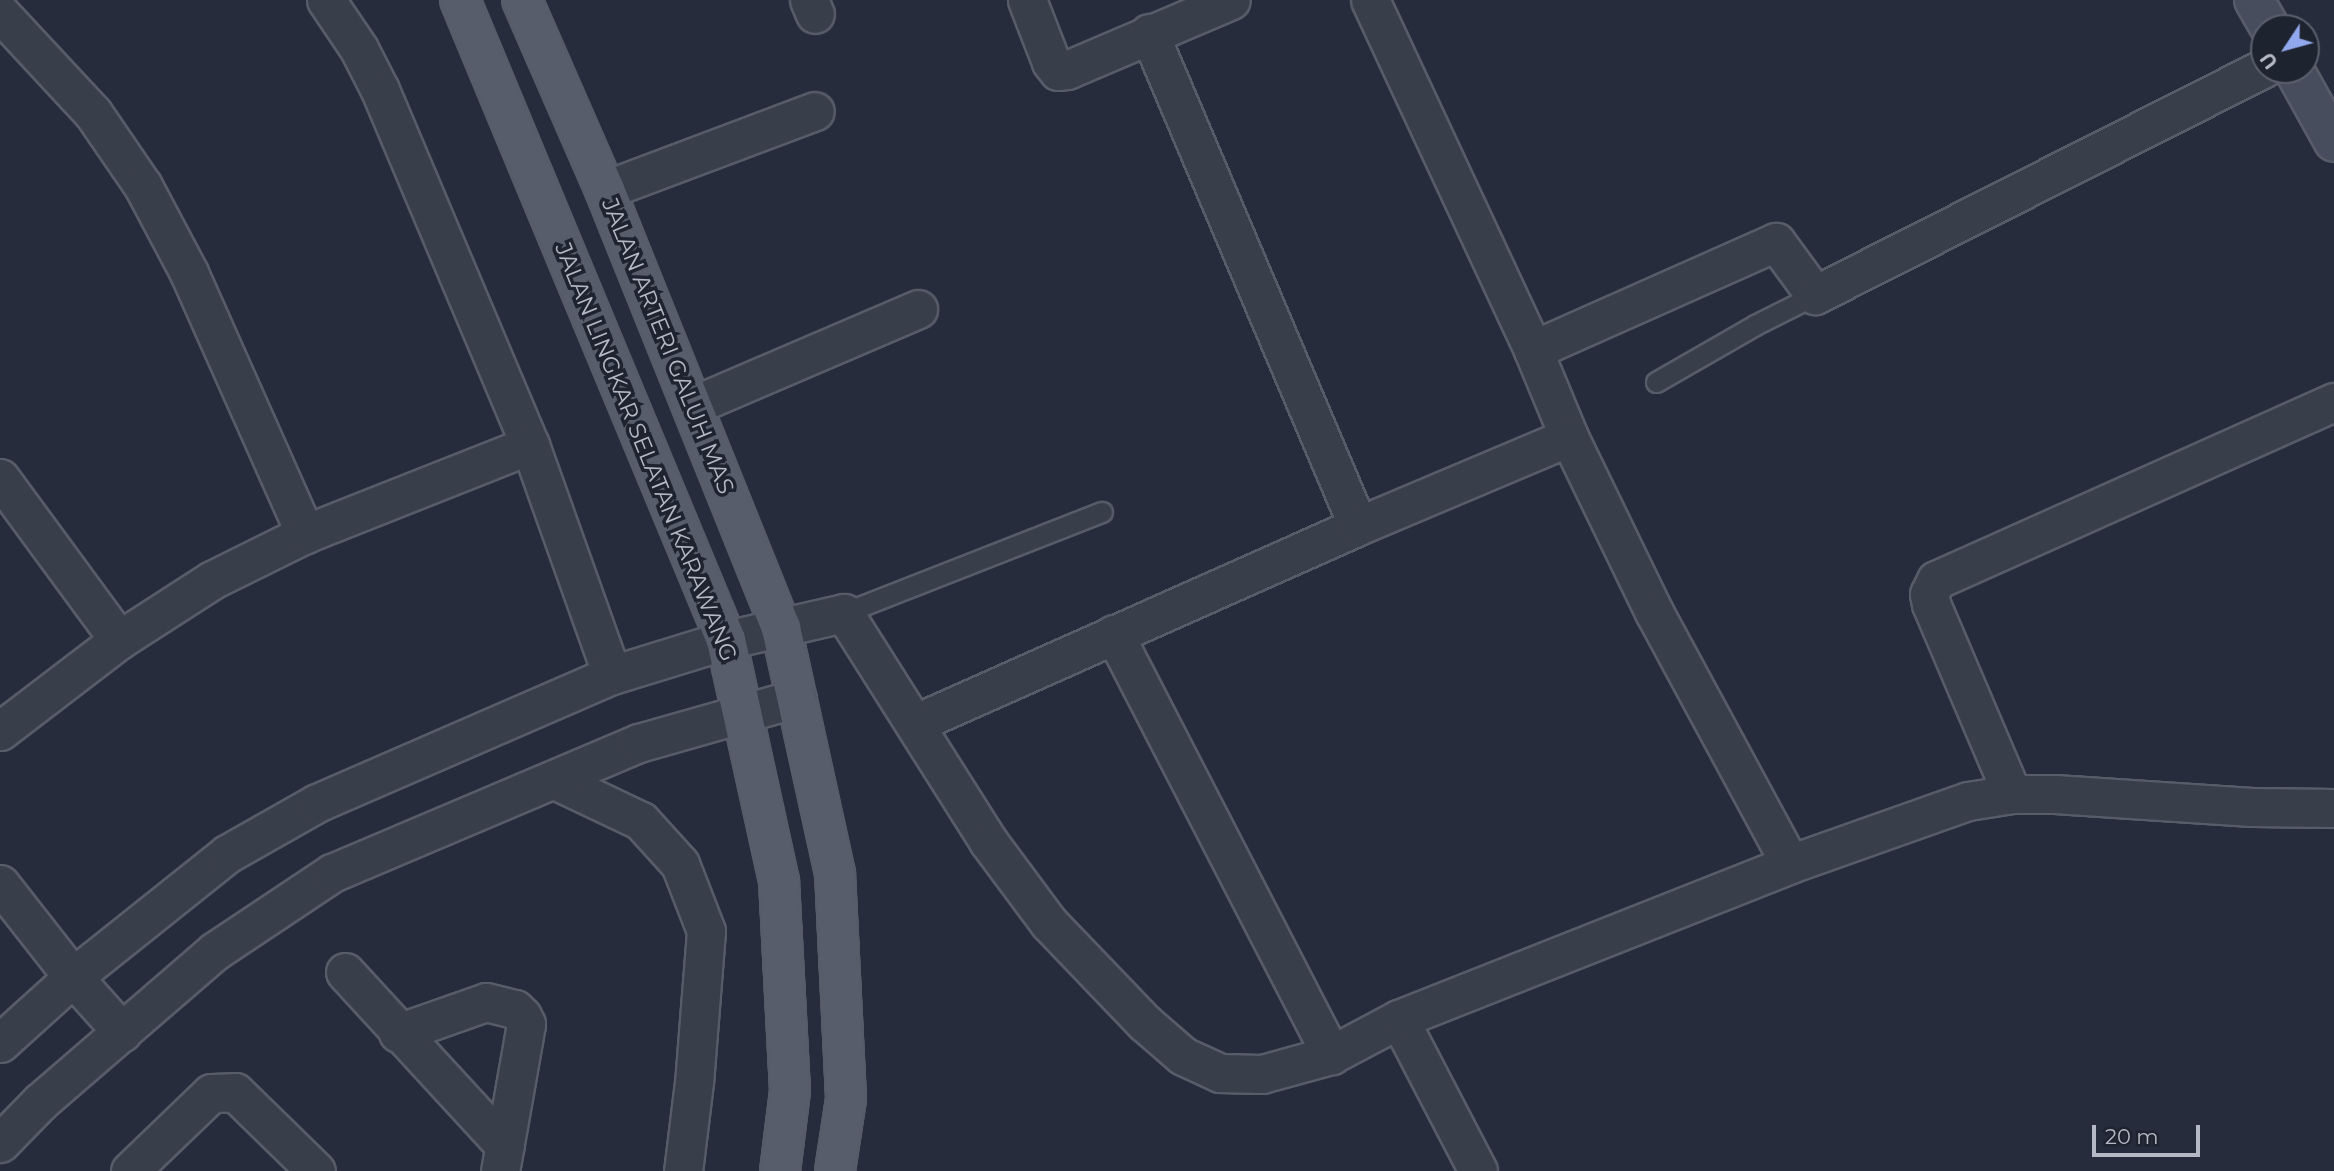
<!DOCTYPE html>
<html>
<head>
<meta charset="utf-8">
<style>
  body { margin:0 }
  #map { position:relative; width:2334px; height:1171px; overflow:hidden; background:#262c3b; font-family:Montserrat,sans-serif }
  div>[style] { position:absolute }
  .roads { filter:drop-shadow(2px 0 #575c69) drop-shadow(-2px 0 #575c69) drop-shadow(0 2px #575c69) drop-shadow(0 -2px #575c69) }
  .lane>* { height:19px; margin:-9.5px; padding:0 9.5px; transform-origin:9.5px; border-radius:9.5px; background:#393e4b }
  .street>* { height:37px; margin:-18.5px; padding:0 18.5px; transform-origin:18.5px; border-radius:18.5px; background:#393e4b }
  .secondary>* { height:38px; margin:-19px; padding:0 19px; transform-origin:19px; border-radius:19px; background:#484d5e }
  .primary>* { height:38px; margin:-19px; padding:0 19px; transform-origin:19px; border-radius:19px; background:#575d6b }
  span { translate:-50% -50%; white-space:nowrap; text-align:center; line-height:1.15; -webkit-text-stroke:7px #1e2330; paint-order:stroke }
  .street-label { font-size:23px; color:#b5b9c6 }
  .north { position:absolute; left:2250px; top:14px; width:70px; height:70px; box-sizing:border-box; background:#1e2330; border:2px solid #5a5f6c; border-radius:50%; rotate:234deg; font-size:19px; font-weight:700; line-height:28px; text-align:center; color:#b5b9c6 }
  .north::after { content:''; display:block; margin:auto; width:24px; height:32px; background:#92a8ee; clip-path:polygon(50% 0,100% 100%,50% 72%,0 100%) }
  .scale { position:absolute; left:2092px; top:1125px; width:108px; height:32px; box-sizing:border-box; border:4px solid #b5b9c6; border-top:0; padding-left:9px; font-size:21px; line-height:24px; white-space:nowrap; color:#b5b9c6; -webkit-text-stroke:5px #1e2330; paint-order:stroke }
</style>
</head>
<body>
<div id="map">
  <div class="roads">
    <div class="lane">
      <i style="left:1656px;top:382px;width:114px;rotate:-29.9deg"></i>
      <i style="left:1755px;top:325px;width:67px;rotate:-26.6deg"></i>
      <i style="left:844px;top:613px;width:277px;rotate:-21.4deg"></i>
    </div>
    <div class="street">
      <i style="left:326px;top:0;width:59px;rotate:56deg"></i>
      <i style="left:359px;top:49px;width:46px;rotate:62.9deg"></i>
      <i style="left:380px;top:90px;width:385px;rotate:67.1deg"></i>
      <i style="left:530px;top:445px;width:244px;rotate:70.4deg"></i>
      <i style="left:809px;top:0;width:15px;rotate:67deg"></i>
      <i style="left:1027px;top:0;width:66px;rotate:68.8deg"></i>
      <i style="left:1051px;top:62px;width:11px;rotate:52deg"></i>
      <i style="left:1058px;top:71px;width:9px;rotate:-6deg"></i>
      <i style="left:1067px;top:70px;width:178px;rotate:-23.1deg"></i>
      <i style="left:1370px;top:0;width:386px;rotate:65deg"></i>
      <i style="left:1533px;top:350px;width:94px;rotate:67.5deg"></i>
      <i style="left:1569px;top:437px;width:195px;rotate:64.1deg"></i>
      <i style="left:1654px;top:612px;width:286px;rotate:61.6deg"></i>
      <i style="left:0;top:13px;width:137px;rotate:47.1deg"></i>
      <i style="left:93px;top:113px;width:88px;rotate:55.6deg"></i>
      <i style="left:143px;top:186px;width:98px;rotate:62.1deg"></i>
      <i style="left:189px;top:273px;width:286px;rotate:66deg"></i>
      <i style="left:1149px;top:33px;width:535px;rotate:67.03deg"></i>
      <i style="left:605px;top:190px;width:224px;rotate:-20.6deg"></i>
      <i style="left:1533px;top:350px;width:266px;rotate:-24deg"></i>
      <i style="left:1776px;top:242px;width:66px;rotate:53.7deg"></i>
      <i style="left:1815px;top:295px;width:503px;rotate:-26.82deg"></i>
      <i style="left:692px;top:406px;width:246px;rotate:-23.2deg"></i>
      <i style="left:0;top:478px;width:201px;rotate:53.7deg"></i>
      <i style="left:1114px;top:634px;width:474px;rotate:62.7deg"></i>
      <i style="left:916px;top:723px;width:484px;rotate:-24deg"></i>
      <i style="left:1358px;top:526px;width:229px;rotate:-22.9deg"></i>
      <i style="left:0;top:731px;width:150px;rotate:-37.4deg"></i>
      <i style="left:119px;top:640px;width:111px;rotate:-32.8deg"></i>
      <i style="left:212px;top:580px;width:104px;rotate:-26.3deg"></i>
      <i style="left:305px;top:534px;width:242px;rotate:-21.6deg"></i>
      <i style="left:555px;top:780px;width:95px;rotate:25.5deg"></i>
      <i style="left:641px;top:821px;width:58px;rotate:47.8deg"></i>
      <i style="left:680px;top:864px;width:72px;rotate:68.8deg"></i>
      <i style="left:706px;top:931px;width:151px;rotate:94.5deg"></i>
      <i style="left:694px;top:1082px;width:90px;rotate:97deg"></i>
      <i style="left:2012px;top:794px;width:207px;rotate:-113.1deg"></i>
      <i style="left:1931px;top:604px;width:10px;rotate:-101deg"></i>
      <i style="left:1929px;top:594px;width:16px;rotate:-63deg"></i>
      <i style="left:1936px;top:580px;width:436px;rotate:-24.1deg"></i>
      <i style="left:0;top:884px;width:118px;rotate:51.9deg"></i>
      <i style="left:73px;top:977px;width:74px;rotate:48.3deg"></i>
      <i style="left:345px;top:972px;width:236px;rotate:47.4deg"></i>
      <i style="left:1399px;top:1019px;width:171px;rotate:62.5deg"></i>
      <i style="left:398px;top:1033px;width:93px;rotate:-19.4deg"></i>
      <i style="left:486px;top:1002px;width:30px;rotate:14deg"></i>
      <i style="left:515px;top:1009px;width:10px;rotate:45deg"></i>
      <i style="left:522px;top:1016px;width:9px;rotate:63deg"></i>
      <i style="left:526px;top:1024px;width:149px;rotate:100deg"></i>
      <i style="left:0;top:1043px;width:98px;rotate:-42.1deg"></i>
      <i style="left:73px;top:977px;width:197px;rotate:-38.6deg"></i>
      <i style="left:227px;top:854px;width:103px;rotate:-29.5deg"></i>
      <i style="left:317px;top:803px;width:322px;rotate:-23.5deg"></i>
      <i style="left:612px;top:675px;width:119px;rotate:-17.1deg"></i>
      <i style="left:726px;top:640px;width:121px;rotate:-12.9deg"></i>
      <i style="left:844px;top:613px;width:270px;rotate:57.7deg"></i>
      <i style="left:988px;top:841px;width:102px;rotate:53.4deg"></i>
      <i style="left:1049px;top:923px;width:139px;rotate:46.2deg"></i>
      <i style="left:1145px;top:1023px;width:50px;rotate:41deg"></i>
      <i style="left:1183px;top:1056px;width:41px;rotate:24.7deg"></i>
      <i style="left:1220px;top:1073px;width:42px;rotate:1.4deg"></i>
      <i style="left:1262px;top:1074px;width:72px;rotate:-15.4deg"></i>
      <i style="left:1331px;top:1055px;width:77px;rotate:-27.9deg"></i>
      <i style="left:1399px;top:1019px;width:421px;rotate:-21.6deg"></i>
      <i style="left:1790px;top:864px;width:189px;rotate:-19.5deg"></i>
      <i style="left:1968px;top:801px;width:45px;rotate:-9deg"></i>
      <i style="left:2012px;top:794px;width:43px"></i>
      <i style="left:2055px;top:794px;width:197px;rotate:3.8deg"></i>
      <i style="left:2252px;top:807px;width:82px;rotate:0.7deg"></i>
      <i style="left:0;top:1143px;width:57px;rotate:-45.7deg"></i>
      <i style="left:40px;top:1102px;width:231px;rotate:-40.8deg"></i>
      <i style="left:215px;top:951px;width:141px;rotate:-33.7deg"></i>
      <i style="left:332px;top:873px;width:333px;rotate:-23deg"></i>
      <i style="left:639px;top:743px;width:164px;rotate:-15.9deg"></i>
      <i style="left:130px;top:1171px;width:112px;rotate:-43.9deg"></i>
      <i style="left:211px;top:1093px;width:24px;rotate:-2deg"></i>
      <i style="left:235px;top:1092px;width:113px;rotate:44.3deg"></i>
    </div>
    <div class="secondary">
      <i style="left:2254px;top:0;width:32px;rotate:60deg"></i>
      <i style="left:2294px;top:70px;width:82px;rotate:60.9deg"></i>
    </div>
    <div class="primary">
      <i style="left:460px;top:0;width:693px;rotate:67.43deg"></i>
      <i style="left:726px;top:640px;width:247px;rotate:77.6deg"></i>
      <i style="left:779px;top:881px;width:210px;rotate:87deg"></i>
      <i style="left:790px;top:1091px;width:81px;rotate:97.1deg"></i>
      <i style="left:522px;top:0;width:207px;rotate:66.4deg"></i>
      <i style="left:605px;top:190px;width:472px;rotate:68.1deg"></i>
      <i style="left:781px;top:628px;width:251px;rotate:77.6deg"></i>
      <i style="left:835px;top:873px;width:226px;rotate:87.2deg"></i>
      <i style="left:846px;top:1099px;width:73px;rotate:98.7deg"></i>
    </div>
  </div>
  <div class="street-label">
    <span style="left:668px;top:346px;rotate:68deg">JALAN ARTERI GALUH MAS</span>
    <span style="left:646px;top:452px;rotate:68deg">JALAN LINGKAR SELATAN KARAWANG</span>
  </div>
  <div class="north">U</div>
  <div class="scale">20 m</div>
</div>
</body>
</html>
